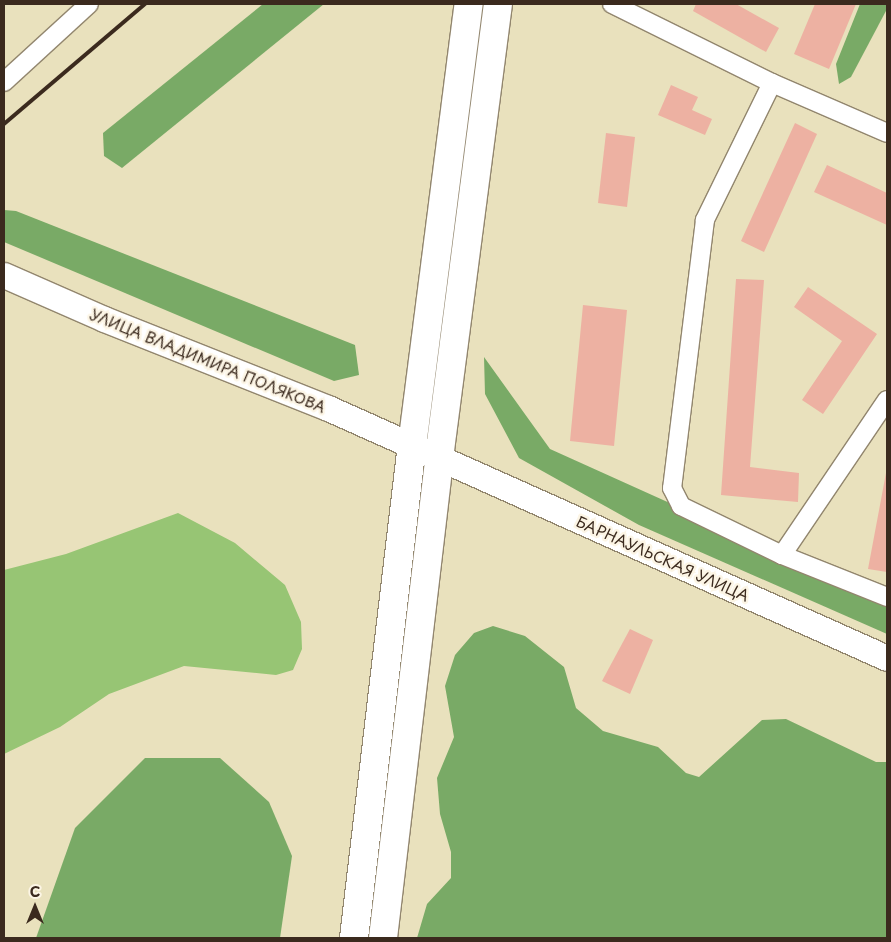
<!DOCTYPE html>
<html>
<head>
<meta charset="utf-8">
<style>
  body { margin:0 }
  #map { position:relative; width:891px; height:942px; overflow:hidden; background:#e9e1bd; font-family:"Playpen Sans",sans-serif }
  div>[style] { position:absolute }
  .green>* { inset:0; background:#97c574 }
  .forest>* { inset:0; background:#79aa66 }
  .building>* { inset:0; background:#edb1a2 }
  .roads { filter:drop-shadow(1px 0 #92866e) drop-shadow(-1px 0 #92866e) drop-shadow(0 1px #92866e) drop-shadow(0 -1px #92866e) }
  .street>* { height:18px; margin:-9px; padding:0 9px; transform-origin:9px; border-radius:9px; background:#fff }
  .secondary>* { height:25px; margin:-12.5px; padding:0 12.5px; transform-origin:12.5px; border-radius:12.5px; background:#fff }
  .highway>* { height:28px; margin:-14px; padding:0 14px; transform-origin:14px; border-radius:14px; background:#fff }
  .rail>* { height:4px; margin:-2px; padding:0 2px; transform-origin:2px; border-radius:2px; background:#3b2a1e }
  span { translate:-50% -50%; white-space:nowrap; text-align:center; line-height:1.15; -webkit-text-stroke:5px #fcf5e5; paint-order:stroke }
  .street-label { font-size:15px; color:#3b2a1e }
  .frame { position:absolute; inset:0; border:5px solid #3b2a1e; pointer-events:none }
  .north { position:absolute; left:10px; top:882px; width:50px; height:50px; -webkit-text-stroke:4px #fcf5e5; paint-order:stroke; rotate:0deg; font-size:14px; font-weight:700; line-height:20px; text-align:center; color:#3b2a1e }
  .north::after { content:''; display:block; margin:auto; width:18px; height:22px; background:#3b2a1e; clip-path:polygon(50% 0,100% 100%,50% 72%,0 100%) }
</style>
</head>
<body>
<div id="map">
  <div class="green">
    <i style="clip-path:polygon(178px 513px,235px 543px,285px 585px,301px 622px,302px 649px,293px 670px,276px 675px,184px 666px,109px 694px,60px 727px,4px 754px,4px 570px,66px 554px)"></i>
  </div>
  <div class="forest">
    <i style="clip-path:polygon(263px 4px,324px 4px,122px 168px,104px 156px,103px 133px)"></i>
    <i style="clip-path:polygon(860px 4px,887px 4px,887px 9px,851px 77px,839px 84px,836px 64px)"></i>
    <i style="clip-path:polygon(4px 210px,16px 211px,355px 345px,359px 375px,334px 381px,4px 242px)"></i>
    <i style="clip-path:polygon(484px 357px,550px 449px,887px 601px,887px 634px,639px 525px,519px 458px,485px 394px)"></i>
    <i style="clip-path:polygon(493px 626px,525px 636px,564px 667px,576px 708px,603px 731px,658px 747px,686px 773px,699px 777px,762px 720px,786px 719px,876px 762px,887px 762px,887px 938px,417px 938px,427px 904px,451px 878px,451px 852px,440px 814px,437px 778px,454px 737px,445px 686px,455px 655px,474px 633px)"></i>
    <i style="clip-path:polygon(145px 758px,220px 758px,269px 802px,292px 856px,280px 938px,36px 938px,75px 828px)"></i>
  </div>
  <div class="building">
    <i style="clip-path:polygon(696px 4px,736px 4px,779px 28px,766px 52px,693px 11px)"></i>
    <i style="clip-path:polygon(815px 4px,856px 4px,829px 69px,794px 54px)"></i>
    <i style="clip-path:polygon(671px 85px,698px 97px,692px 110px,712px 119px,705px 135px,658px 115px)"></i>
    <i style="clip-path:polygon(795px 123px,817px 134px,764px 252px,741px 241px)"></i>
    <i style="clip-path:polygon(606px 133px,635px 137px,627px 207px,598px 203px)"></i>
    <i style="clip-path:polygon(827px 165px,887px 193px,887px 225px,814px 192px)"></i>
    <i style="clip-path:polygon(736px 279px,764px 280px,750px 467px,799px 473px,798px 502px,721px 495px)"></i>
    <i style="clip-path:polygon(808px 287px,877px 334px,823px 414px,802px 400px,842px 341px,794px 307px)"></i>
    <i style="clip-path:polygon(583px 305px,627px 310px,614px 446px,570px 441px)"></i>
    <i style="clip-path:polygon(886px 473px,887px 473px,887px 572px,868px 569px)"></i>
    <i style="clip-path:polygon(630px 629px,653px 640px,630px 694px,602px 681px)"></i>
  </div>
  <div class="roads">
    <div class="street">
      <i style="left:612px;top:4px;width:178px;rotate:26.3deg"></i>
      <i style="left:772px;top:83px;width:153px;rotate:116.1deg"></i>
      <i style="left:705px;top:220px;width:270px;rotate:97deg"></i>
      <i style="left:672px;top:488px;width:20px;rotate:63deg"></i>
      <i style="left:681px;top:506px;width:112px;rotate:25.9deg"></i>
      <i style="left:782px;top:555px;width:113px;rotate:21.8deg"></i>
      <i style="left:4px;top:82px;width:115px;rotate:-42.5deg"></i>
      <i style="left:772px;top:83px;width:125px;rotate:23.5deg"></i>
      <i style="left:782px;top:555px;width:187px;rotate:-55.9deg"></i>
    </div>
    <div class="secondary">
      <i style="left:4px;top:275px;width:109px;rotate:23.7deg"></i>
      <i style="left:104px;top:319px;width:241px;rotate:21.7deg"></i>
      <i style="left:328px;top:408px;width:612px;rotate:24.1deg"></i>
    </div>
    <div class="highway">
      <i style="left:354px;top:938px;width:495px;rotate:-83.3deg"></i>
      <i style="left:412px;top:446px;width:446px;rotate:-82.7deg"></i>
      <i style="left:383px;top:938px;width:483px;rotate:-83.3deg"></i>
      <i style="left:439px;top:458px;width:458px;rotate:-82.6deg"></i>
    </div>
  </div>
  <div class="rail">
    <i style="left:4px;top:124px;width:185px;rotate:-40.4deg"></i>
  </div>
  <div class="street-label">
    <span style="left:208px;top:360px;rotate:22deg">УЛИЦА ВЛАДИМИРА ПОЛЯКОВА</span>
    <span style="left:663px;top:558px;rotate:24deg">БАРНАУЛЬСКАЯ УЛИЦА</span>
  </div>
  <div class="frame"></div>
  <div class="north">С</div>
</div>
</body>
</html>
